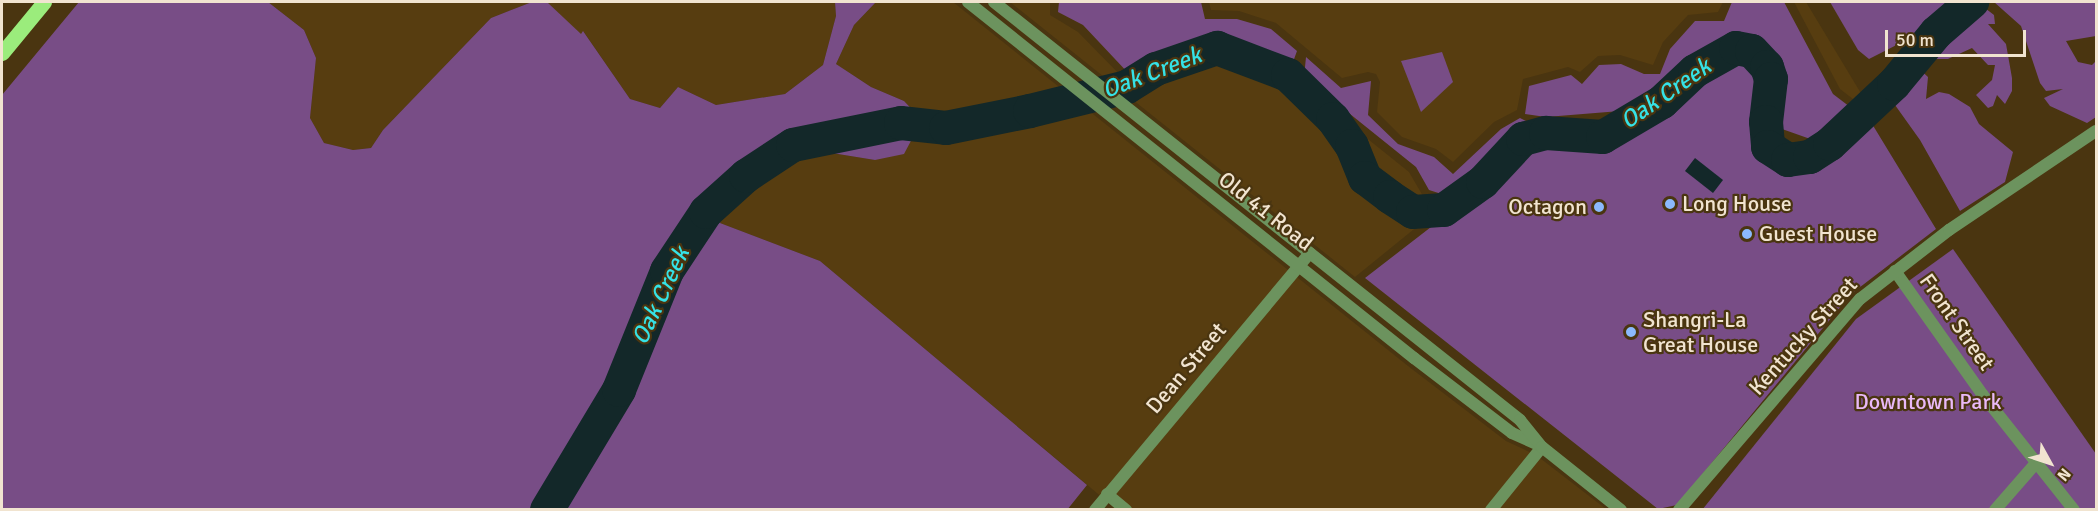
<!DOCTYPE html>
<html>
<head>
<meta charset="utf-8">
<style>
  body { margin:0 }
  #map { position:relative; width:2098px; height:511px; overflow:hidden; background:#4a3510; font-family:Signika,sans-serif }
  div>[style] { position:absolute }
  .built>* { inset:0; background:#573d10 }
  .green>* { inset:0; background:#784d86 }
  .water>* { inset:0; background:#132829 }
  .river>* { height:34px; margin:-17px; padding:0 17px; transform-origin:17px; border-radius:17px; background:#132829 }
  .minor>* { height:12px; margin:-6px; padding:0 6px; transform-origin:6px; border-radius:6px; background:#6c935e }
  .tertiary>* { height:12px; margin:-6px; padding:0 6px; transform-origin:6px; border-radius:6px; background:#6c935e }
  .primary>* { height:15px; margin:-7.5px; padding:0 7.5px; transform-origin:7.5px; border-radius:7.5px; background:#9bec7c }
  .dots>* { width:16px; height:16px; translate:-50% -50%; box-sizing:border-box; border:3px solid #4a3510; border-radius:50% }
  span { translate:-50% -50%; white-space:nowrap; text-align:center; line-height:1.15; -webkit-text-stroke:4.5px #4a3510; paint-order:stroke }
  .poi-label { font-size:22px; color:#f1e4d0 }
  .left { translate:0 -50%; text-align:left }
  .right { translate:-100% -50%; text-align:right }
  .street-label { font-size:22px; color:#f1e4d0 }
  .park-label { font-size:22px; color:#e9b9f8 }
  .water-label { font-size:24px; color:#35e2e6; font-style:italic }
  .frame { position:absolute; inset:0; border:3px solid #f1e4d0; pointer-events:none }
  .north { position:absolute; left:2020px; top:433px; width:60px; height:60px; -webkit-text-stroke:4px #4a3510; paint-order:stroke; rotate:130deg; font-size:16px; font-weight:700; line-height:24px; text-align:center; color:#f1e4d0 }
  .north::after { content:''; display:block; margin:auto; width:21px; height:27px; background:#f1e4d0; clip-path:polygon(50% 0,100% 100%,50% 72%,0 100%) }
  .scale { position:absolute; left:1885px; top:30px; width:141px; height:27px; box-sizing:border-box; border:3px solid #f1e4d0; border-top:0; padding-left:8px; font-size:18px; line-height:21px; white-space:nowrap; color:#f1e4d0; -webkit-text-stroke:4px #4a3510; paint-order:stroke }
</style>
</head>
<body>
<div id="map">
  <div class="built">
    <i style="clip-path:polygon(268px 2px,532px 2px,491px 18px,383px 130px,371px 148px,353px 150px,324px 143px,310px 118px,316px 58px,304px 30px)"></i>
    <i style="clip-path:polygon(547px 2px,835px 2px,836px 16px,823px 65px,785px 94px,716px 105px,678px 87px,660px 108px,630px 99px,584px 32px,581px 35px)"></i>
    <i style="clip-path:polygon(876px 2px,953px 2px,1408px 366px,1506px 441px,1536px 455px,1606px 509px,1116px 509px,820px 261px,720px 223px,730px 192px,767px 159px,801px 148px,875px 160px,904px 101px,871px 87px,836px 64px,854px 25px)"></i>
    <i style="clip-path:polygon(1010px 2px,1050px 2px,1050px 15px,1078px 32px,1129px 84px,1206px 53px,1235px 58px,1281px 73px,1295px 71px,1298px 83px,1409px 172px,1423px 196px,1445px 204px,1355px 277px)"></i>
    <i style="clip-path:polygon(1209px 2px,1723px 2px,1718px 12px,1688px 15px,1663px 42px,1653px 65px,1620px 55px,1598px 56px,1580px 72px,1568px 67px,1523px 79px,1517px 110px,1494px 122px,1453px 162px,1436px 149px,1402px 137px,1377px 112px,1380px 82px,1376px 74px,1368px 72px,1342px 78px,1276px 23px,1239px 11px,1211px 10px)"></i>
    <i style="clip-path:polygon(1794px 2px,1806px 2px,1868px 105px,1862px 106px,1840px 89px)"></i>
  </div>
  <div class="green">
    <i style="clip-path:polygon(79px 2px,268px 2px,304px 30px,316px 58px,310px 118px,324px 143px,353px 150px,371px 148px,383px 130px,491px 18px,532px 2px,547px 2px,581px 34px,583px 31px,630px 99px,660px 108px,678px 87px,716px 105px,785px 94px,823px 65px,836px 16px,835px 2px,876px 2px,854px 25px,836px 64px,871px 87px,904px 101px,922px 120px,904px 154px,875px 160px,801px 148px,768px 159px,730px 192px,720px 223px,820px 261px,1087px 485px,1067px 510px,2px 509px,2px 95px)"></i>
    <i style="clip-path:polygon(1059px 2px,1201px 2px,1205px 19px,1237px 19px,1271px 29px,1297px 51px,1293px 62px,1283px 65px,1236px 49px,1204px 44px,1130px 75px,1083px 25px,1058px 12px)"></i>
    <i style="clip-path:polygon(1732px 2px,1784px 2px,1833px 94px,1854px 110px,1838px 127px,1816px 141px,1782px 129px,1773px 117px,1778px 72px,1750px 43px,1724px 49px,1698px 62px,1665px 99px,1633px 104px,1620px 111px,1546px 117px,1525px 114px,1529px 86px,1571px 75px,1582px 84px,1599px 65px,1621px 64px,1644px 74px,1660px 74px,1670px 49px,1695px 21px,1724px 21px)"></i>
    <i style="clip-path:polygon(1830px 2px,1951px 2px,1930px 28px,1869px 59px,1858px 50px)"></i>
    <i style="clip-path:polygon(1994px 2px,2096px 2px,2096px 36px,2066px 41px,2078px 62px,2092px 65px,2096px 61px,2096px 117px,2087px 123px,2050px 106px,2044px 98px,2063px 89px,2046px 91px,2040px 83px,2021px 26px)"></i>
    <i style="clip-path:polygon(1981px 5px,1994px 15px,1995px 24px,1988px 24px,2006px 44px,2012px 78px,2012px 91px,2005px 104px,1997px 95px,1993px 106px,1988px 108px,1976px 95px,1992px 80px,1995px 65px,1988px 65px,1972px 48px,1948px 59px,1926px 59px,1928px 52px,1945px 41px,1950px 31px,1969px 24px,1970px 8px)"></i>
    <i style="clip-path:polygon(1442px 52px,1453px 82px,1421px 112px,1401px 61px)"></i>
    <i style="clip-path:polygon(1738px 52px,1763px 68px,1763px 149px,1788px 165px,1811px 162px,1835px 146px,1866px 114px,1936px 229px,1851px 294px,1677px 505px,1658px 509px,1365px 278px,1488px 183px,1523px 144px,1609px 144px,1670px 105px,1700px 74px)"></i>
    <i style="clip-path:polygon(1306px 57px,1341px 88px,1371px 81px,1368px 115px,1398px 144px,1434px 157px,1453px 174px,1501px 129px,1520px 118px,1530px 123px,1495px 161px,1448px 196px,1429px 190px,1416px 167px,1304px 77px)"></i>
    <i style="clip-path:polygon(1916px 66px,1928px 77px,1926px 99px,1939px 92px,1949px 94px,1970px 107px,1979px 124px,2013px 152px,2005px 182px,1960px 211px,1920px 140px,1895px 105px)"></i>
    <i style="clip-path:polygon(1953px 249px,2096px 454px,2096px 509px,1702px 510px,1856px 319px)"></i>
  </div>
  <div class="water">
    <i style="clip-path:polygon(1695px 158px,1723px 180px,1713px 193px,1685px 171px)"></i>
  </div>
  <div class="river">
    <i style="left:547px;top:510px;width:140px;rotate:-59deg"></i>
    <i style="left:619px;top:390px;width:128px;rotate:-68deg"></i>
    <i style="left:667px;top:271px;width:71px;rotate:-56.5deg"></i>
    <i style="left:706px;top:212px;width:54px;rotate:-42deg"></i>
    <i style="left:746px;top:176px;width:56px;rotate:-33.4deg"></i>
    <i style="left:793px;top:145px;width:110px;rotate:-11.5deg"></i>
    <i style="left:901px;top:123px;width:45px;rotate:6.3deg"></i>
    <i style="left:946px;top:128px;width:86px;rotate:-11.4deg"></i>
    <i style="left:1030px;top:111px;width:100px;rotate:-13.9deg"></i>
    <i style="left:1127px;top:87px;width:34px;rotate:-32deg"></i>
    <i style="left:1156px;top:69px;width:65px;rotate:-19deg"></i>
    <i style="left:1217px;top:48px;width:76px;rotate:20.8deg"></i>
    <i style="left:1288px;top:75px;width:63px;rotate:44.4deg"></i>
    <i style="left:1333px;top:119px;width:33px;rotate:55deg"></i>
    <i style="left:1352px;top:146px;width:35px;rotate:68deg"></i>
    <i style="left:1365px;top:178px;width:31px;rotate:37deg"></i>
    <i style="left:1390px;top:197px;width:27px;rotate:33deg"></i>
    <i style="left:1413px;top:212px;width:31px;rotate:-4deg"></i>
    <i style="left:1444px;top:210px;width:48px;rotate:-35.7deg"></i>
    <i style="left:1483px;top:182px;width:59px;rotate:-47.1deg"></i>
    <i style="left:1523px;top:139px;width:24px;rotate:-15deg"></i>
    <i style="left:1546px;top:133px;width:57px;rotate:4deg"></i>
    <i style="left:1603px;top:137px;width:69px;rotate:-30.7deg"></i>
    <i style="left:1662px;top:102px;width:45px;rotate:-43.2deg"></i>
    <i style="left:1695px;top:71px;width:47px;rotate:-29.3deg"></i>
    <i style="left:1736px;top:48px;width:16px;rotate:11deg"></i>
    <i style="left:1752px;top:51px;width:22px;rotate:47deg"></i>
    <i style="left:1767px;top:67px;width:13px;rotate:72deg"></i>
    <i style="left:1771px;top:79px;width:43px;rotate:96.6deg"></i>
    <i style="left:1766px;top:122px;width:25px;rotate:85deg"></i>
    <i style="left:1768px;top:147px;width:24px;rotate:33deg"></i>
    <i style="left:1788px;top:160px;width:22px;rotate:-8deg"></i>
    <i style="left:1810px;top:157px;width:24px;rotate:-33deg"></i>
    <i style="left:1830px;top:144px;width:88px;rotate:-43.2deg"></i>
    <i style="left:1894px;top:84px;width:66px;rotate:-50.5deg"></i>
    <i style="left:1936px;top:33px;width:48px;rotate:-40.7deg"></i>
  </div>
  <div class="minor">
    <i style="left:1895px;top:271px;width:151px;rotate:54.7deg"></i>
    <i style="left:1982px;top:394px;width:148px;rotate:51.6deg"></i>
    <i style="left:1107px;top:494px;width:25px;rotate:40deg"></i>
    <i style="left:1095px;top:510px;width:335px;rotate:-50.1deg"></i>
    <i style="left:1491px;top:510px;width:81px;rotate:-51deg"></i>
    <i style="left:1679px;top:510px;width:278px;rotate:-49.4deg"></i>
    <i style="left:1860px;top:299px;width:113px;rotate:-37.8deg"></i>
    <i style="left:1949px;top:230px;width:177px;rotate:-34deg"></i>
    <i style="left:1995px;top:510px;width:62px;rotate:-48.9deg"></i>
  </div>
  <div class="tertiary">
    <i style="left:968px;top:2px;width:571px;rotate:38.6deg"></i>
    <i style="left:1414px;top:358px;width:123px;rotate:37.4deg"></i>
    <i style="left:1512px;top:433px;width:30px;rotate:24deg"></i>
    <i style="left:994px;top:2px;width:672px;rotate:38.47deg"></i>
    <i style="left:1520px;top:420px;width:35px;rotate:51deg"></i>
    <i style="left:1542px;top:447px;width:101px;rotate:38.6deg"></i>
  </div>
  <div class="primary">
    <i style="left:2px;top:53px;width:66px;rotate:-50.5deg"></i>
  </div>
  <div class="dots">
    <i style="left:1670px;top:204px;background:#8bb9fc"></i>
    <i style="left:1599px;top:207px;background:#8bb9fc"></i>
    <i style="left:1747px;top:234px;background:#8bb9fc"></i>
    <i style="left:1631px;top:332px;background:#8bb9fc"></i>
  </div>
  <div class="poi-label">
    <span class="left" style="left:1682px;top:204px">Long House</span>
    <span class="right" style="left:1587px;top:207px">Octagon</span>
    <span class="left" style="left:1759px;top:234px">Guest House</span>
    <span class="left" style="left:1643px;top:332px">Shangri-La<br>Great House</span>
  </div>
  <div class="street-label">
    <span style="left:1266px;top:211px;rotate:38deg">Old 41 Road</span>
    <span style="left:1957px;top:322px;rotate:55deg">Front Street</span>
    <span style="left:1803px;top:336px;rotate:-48deg">Kentucky Street</span>
    <span style="left:1186px;top:368px;rotate:-50deg">Dean Street</span>
  </div>
  <div class="park-label">
    <span style="left:1928px;top:402px">Downtown Park</span>
  </div>
  <div class="water-label">
    <span style="left:1152px;top:73px;rotate:-21deg">Oak Creek</span>
    <span style="left:1666px;top:94px;rotate:-35deg">Oak Creek</span>
    <span style="left:661px;top:296px;rotate:-65deg">Oak Creek</span>
  </div>
  <div class="frame"></div>
  <div class="north">N</div>
  <div class="scale">50 m</div>
</div>
</body>
</html>
